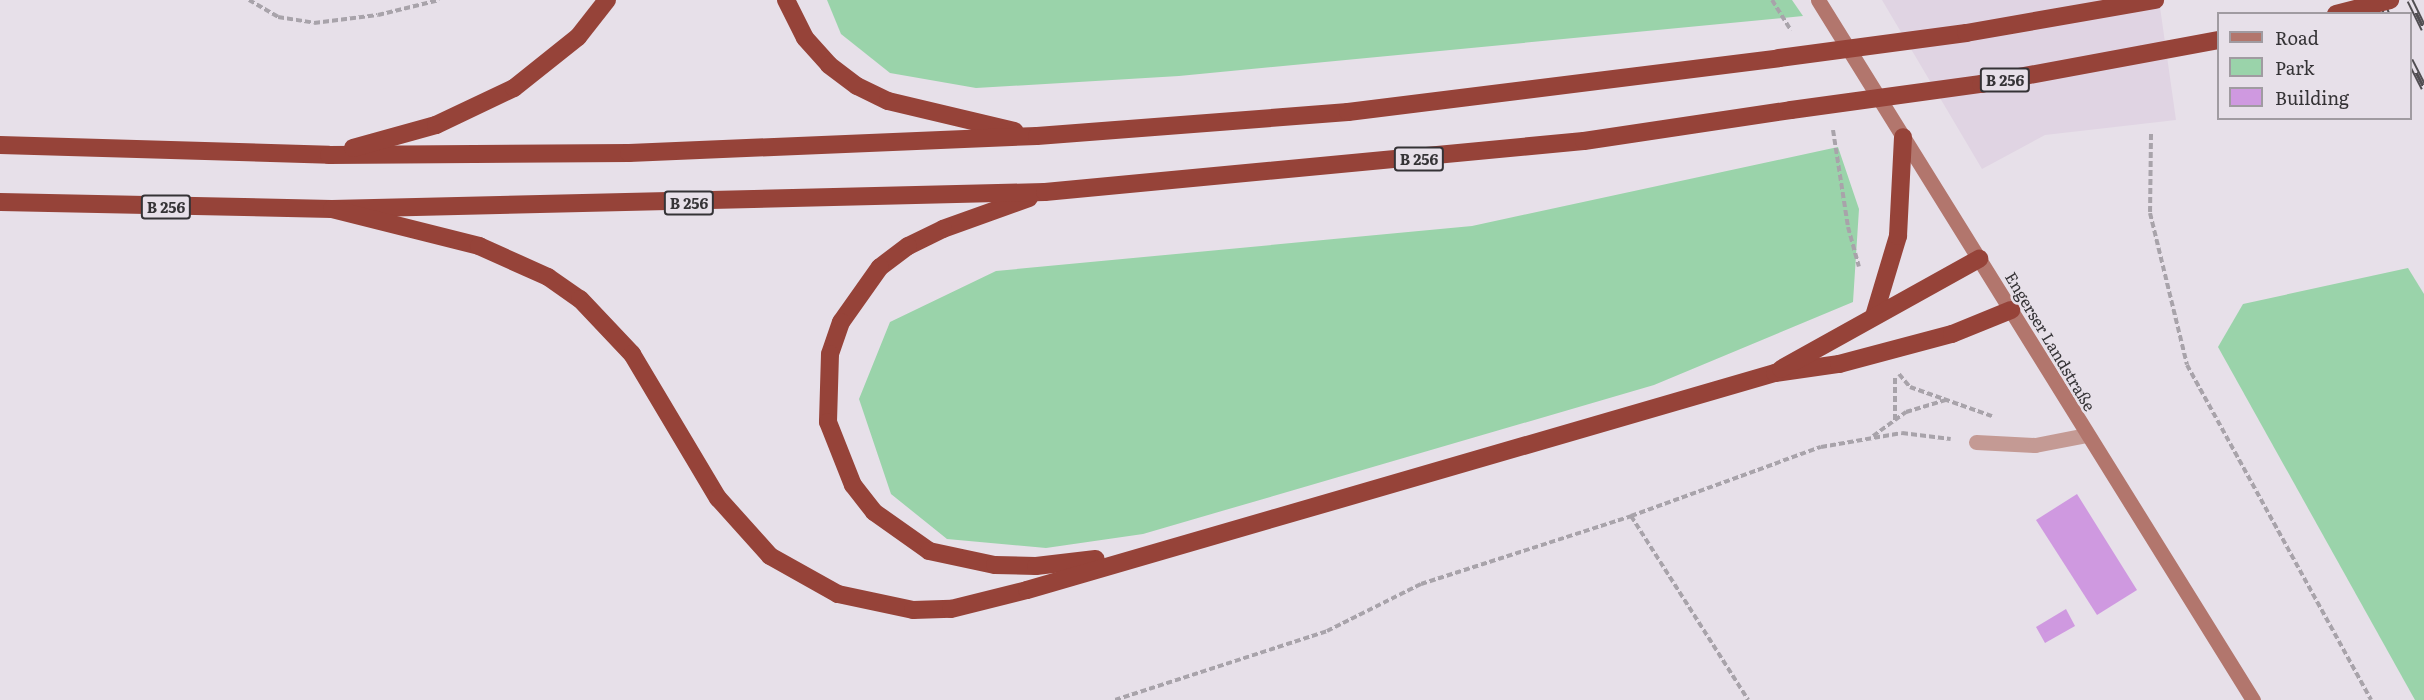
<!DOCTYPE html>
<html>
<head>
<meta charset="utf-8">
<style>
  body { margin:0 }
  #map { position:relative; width:2424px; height:700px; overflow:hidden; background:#e7e0e9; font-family:Literata,serif }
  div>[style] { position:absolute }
  .built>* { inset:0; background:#e0d4e3 }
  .green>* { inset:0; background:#9ad3aa }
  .building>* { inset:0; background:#cf99e0 }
  .path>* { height:4px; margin-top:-2px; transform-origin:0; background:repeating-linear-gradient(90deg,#a8a3aa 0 6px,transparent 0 9px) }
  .lane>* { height:15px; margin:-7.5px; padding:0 7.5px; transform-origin:7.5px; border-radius:7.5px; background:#c49a94 }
  .secondary>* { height:15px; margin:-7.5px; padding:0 7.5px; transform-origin:7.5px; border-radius:7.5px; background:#b2766d }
  .highway>* { height:18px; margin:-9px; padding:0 9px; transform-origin:9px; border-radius:9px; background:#964339 }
  .rail>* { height:7px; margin-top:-3.5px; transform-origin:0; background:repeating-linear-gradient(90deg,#e7e0e9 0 14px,#514e52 0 28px); box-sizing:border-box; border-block:2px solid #514e52 }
  .highway-bridge>* { height:18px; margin:-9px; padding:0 9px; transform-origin:9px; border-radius:9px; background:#964339 }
  span { translate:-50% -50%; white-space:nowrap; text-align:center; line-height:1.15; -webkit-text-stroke:5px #e7e0e9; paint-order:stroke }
  .shield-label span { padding:2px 4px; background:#e7e0e9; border:2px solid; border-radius:4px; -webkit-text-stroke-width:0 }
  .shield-label { font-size:15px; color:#353336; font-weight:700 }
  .street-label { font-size:16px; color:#353336 }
  .legend { position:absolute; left:2217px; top:12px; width:195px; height:108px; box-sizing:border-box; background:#e7e0e9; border:2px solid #a09ba1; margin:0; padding:8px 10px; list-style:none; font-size:18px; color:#353336 }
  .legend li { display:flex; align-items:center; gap:12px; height:30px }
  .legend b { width:30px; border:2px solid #a09ba1 }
</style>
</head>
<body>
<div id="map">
  <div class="built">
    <i style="clip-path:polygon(1882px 0,2159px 0,2176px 120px,2045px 135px,1982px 169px)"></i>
  </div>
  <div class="green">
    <i style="clip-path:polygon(827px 0,1792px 0,1803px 16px,1179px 76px,976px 88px,890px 73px,841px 34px)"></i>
    <i style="clip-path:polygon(1838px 147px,1859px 209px,1853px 302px,1654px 385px,1143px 534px,1046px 548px,947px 539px,891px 494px,859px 399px,890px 322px,996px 271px,1472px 226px)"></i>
    <i style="clip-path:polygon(2408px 268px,2424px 294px,2424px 700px,2415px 700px,2218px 347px,2243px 304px)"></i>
  </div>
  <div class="building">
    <i style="clip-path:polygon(2077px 494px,2137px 590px,2097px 615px,2036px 520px)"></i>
    <i style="clip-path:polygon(2066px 609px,2075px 626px,2045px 643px,2036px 627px)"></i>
  </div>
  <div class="path">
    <i style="left:249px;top:0;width:34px;rotate:30deg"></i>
    <i style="left:278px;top:17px;width:36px;rotate:9deg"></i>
    <i style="left:314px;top:23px;width:64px;rotate:-7.1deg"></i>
    <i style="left:378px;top:15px;width:63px;rotate:-13.8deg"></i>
    <i style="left:1772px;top:0;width:36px;rotate:58deg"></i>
    <i style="left:1833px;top:130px;width:98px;rotate:81.2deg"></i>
    <i style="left:1848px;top:227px;width:41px;rotate:74.6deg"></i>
    <i style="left:2151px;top:134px;width:79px;rotate:90.7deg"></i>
    <i style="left:2150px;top:213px;width:156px;rotate:76.3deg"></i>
    <i style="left:2187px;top:365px;width:382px;rotate:61.2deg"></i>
    <i style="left:1899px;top:374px;width:17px;rotate:50deg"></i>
    <i style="left:1910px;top:387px;width:87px;rotate:19.5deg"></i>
    <i style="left:1895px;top:420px;width:44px;rotate:-90deg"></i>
    <i style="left:1873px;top:436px;width:41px;rotate:-36deg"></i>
    <i style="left:1906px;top:412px;width:42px;rotate:-16.7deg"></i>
    <i style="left:1631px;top:516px;width:218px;rotate:57.5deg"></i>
    <i style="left:1115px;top:700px;width:223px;rotate:-18deg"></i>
    <i style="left:1327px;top:631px;width:105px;rotate:-26.6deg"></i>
    <i style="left:1421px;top:584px;width:221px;rotate:-17.9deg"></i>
    <i style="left:1631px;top:516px;width:202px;rotate:-20deg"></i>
    <i style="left:1821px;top:447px;width:82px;rotate:-9.8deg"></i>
    <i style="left:1902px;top:433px;width:49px;rotate:7deg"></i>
  </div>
  <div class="lane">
    <i style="left:1976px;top:442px;width:59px;rotate:2.9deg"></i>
    <i style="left:2035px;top:445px;width:53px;rotate:-10.9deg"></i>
  </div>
  <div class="secondary">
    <i style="left:1818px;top:0;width:824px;rotate:58.14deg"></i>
  </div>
  <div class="highway">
    <i style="left:786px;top:0;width:42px;rotate:63.4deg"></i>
    <i style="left:805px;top:38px;width:36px;rotate:48deg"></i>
    <i style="left:829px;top:65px;width:35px;rotate:37deg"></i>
    <i style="left:857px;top:86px;width:34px;rotate:26deg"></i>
    <i style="left:888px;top:101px;width:130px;rotate:13.3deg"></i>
    <i style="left:0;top:145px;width:329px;rotate:1.7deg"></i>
    <i style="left:329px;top:155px;width:300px;rotate:-0.4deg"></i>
    <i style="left:629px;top:153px;width:408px;rotate:-2.4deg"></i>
    <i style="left:1037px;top:136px;width:312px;rotate:-4.4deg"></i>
    <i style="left:1348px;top:112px;width:434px;rotate:-7.1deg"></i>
    <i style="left:353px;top:148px;width:86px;rotate:-15.5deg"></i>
    <i style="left:436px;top:125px;width:86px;rotate:-25.4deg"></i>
    <i style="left:514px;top:88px;width:82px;rotate:-38.6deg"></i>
    <i style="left:578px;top:37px;width:47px;rotate:-51.9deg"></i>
    <i style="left:1029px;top:198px;width:91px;rotate:160.2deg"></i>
    <i style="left:943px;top:229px;width:39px;rotate:154deg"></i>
    <i style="left:908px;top:246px;width:35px;rotate:143deg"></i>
    <i style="left:880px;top:267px;width:67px;rotate:125.3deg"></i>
    <i style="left:841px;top:322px;width:34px;rotate:109deg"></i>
    <i style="left:830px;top:354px;width:68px;rotate:91.7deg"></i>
    <i style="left:828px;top:422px;width:68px;rotate:68.4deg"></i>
    <i style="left:853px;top:485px;width:34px;rotate:52deg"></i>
    <i style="left:874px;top:512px;width:67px;rotate:35.3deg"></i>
    <i style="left:929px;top:551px;width:67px;rotate:12deg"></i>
    <i style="left:995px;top:565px;width:41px;rotate:1.4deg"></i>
    <i style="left:1036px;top:566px;width:60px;rotate:-6.7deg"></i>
    <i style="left:0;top:202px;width:332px;rotate:1.2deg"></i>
    <i style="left:332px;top:209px;width:713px;rotate:-1.37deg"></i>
    <i style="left:1045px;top:192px;width:541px;rotate:-5.41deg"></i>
    <i style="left:1584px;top:141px;width:209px;rotate:-8.5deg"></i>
    <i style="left:332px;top:209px;width:152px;rotate:14.1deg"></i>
    <i style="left:479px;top:246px;width:76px;rotate:24.2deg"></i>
    <i style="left:548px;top:277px;width:39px;rotate:35deg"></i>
    <i style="left:580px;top:299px;width:76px;rotate:46.6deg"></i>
    <i style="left:632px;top:354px;width:168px;rotate:59.2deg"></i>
    <i style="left:718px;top:498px;width:78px;rotate:48.1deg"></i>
    <i style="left:770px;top:556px;width:78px;rotate:29.2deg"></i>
    <i style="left:838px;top:594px;width:77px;rotate:12deg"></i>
    <i style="left:913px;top:610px;width:38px;rotate:-2deg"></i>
    <i style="left:951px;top:609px;width:78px;rotate:-14deg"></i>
    <i style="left:1027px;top:590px;width:779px;rotate:-16.18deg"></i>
    <i style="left:1775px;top:373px;width:65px;rotate:-8deg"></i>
    <i style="left:1839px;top:364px;width:117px;rotate:-14.9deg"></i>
    <i style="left:1952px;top:334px;width:64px;rotate:-22.1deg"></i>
    <i style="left:1874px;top:316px;width:84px;rotate:-73.3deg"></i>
    <i style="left:1898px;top:236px;width:99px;rotate:-87.1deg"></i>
    <i style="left:1781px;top:369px;width:227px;rotate:-29.1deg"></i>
  </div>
  <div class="rail">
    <i style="left:2381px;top:0;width:15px;rotate:67deg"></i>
    <i style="left:2410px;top:0;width:32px;rotate:64deg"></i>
    <i style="left:2410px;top:60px;width:31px;rotate:63deg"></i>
  </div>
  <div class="highway-bridge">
    <i style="left:2336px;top:14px;width:56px;rotate:-14.5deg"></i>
    <i style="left:1779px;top:58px;width:189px;rotate:-7.6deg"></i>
    <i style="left:1966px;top:33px;width:192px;rotate:-9.9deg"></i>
    <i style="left:1791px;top:110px;width:192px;rotate:-7.8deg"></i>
    <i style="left:1981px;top:84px;width:241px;rotate:-10.5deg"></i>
  </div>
  <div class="shield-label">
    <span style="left:2005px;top:80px">B 256</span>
    <span style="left:1419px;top:159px">B 256</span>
    <span style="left:689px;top:203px">B 256</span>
    <span style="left:166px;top:207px">B 256</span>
  </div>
  <div class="street-label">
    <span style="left:2051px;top:341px;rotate:59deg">Engerser Landstraße</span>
  </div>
  <ul class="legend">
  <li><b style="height:8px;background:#b2766d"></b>Road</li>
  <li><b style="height:16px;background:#9ad3aa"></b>Park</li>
  <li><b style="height:16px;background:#cf99e0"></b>Building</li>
  </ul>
</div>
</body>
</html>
